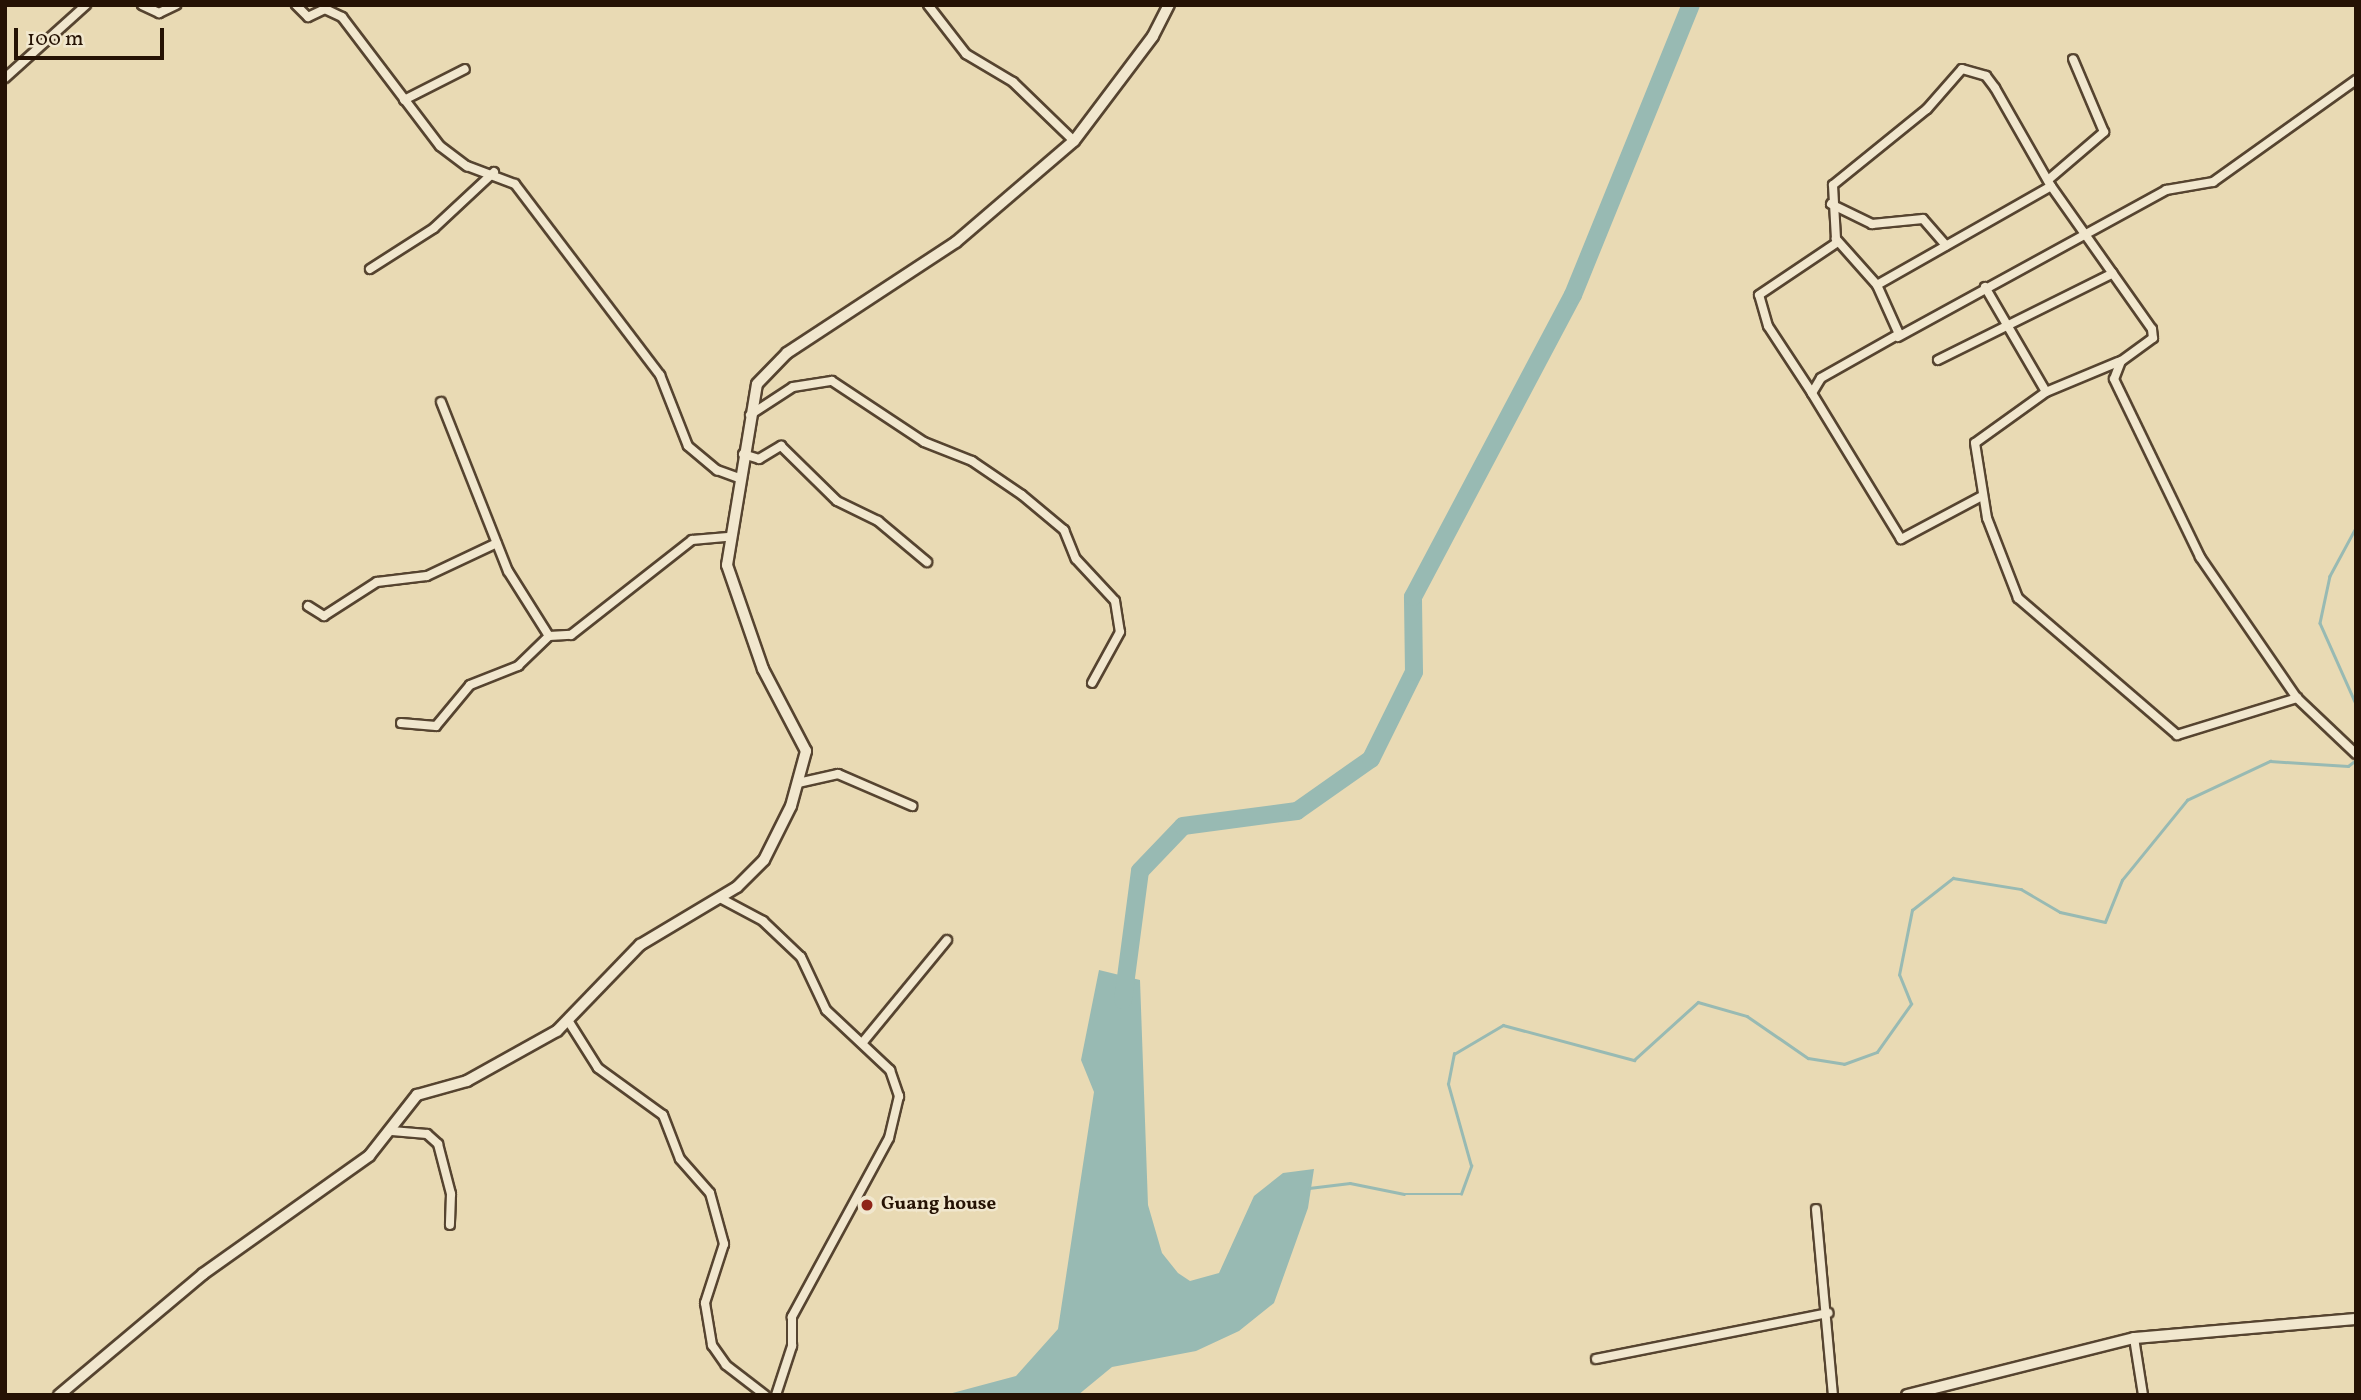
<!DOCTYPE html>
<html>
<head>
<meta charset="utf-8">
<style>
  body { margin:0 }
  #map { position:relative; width:2361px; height:1400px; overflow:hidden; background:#e9dab4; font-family:Vollkorn,serif }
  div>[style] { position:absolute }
  .water>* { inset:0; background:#98bab3 }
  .stream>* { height:2.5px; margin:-1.25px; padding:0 1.25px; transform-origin:1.25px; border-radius:1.25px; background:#98bab3 }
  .river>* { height:18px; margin:-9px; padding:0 9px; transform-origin:9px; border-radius:9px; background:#98bab3 }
  .roads { filter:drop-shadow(2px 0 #564430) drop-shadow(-2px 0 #564430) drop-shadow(0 2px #564430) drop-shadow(0 -2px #564430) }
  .minor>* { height:8px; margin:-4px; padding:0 4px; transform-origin:4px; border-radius:4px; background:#f1e7ce }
  .tertiary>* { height:10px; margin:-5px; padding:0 5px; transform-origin:5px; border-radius:5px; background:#f1e7ce }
  .dots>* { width:19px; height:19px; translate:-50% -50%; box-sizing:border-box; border:4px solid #f1e7ce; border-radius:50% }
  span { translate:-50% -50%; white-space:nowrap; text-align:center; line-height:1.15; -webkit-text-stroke:5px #f1e7ce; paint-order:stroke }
  .poi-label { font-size:19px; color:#251204; font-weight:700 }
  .left { translate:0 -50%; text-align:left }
  .frame { position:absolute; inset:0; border:7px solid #251204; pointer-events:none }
  .scale { position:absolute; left:14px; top:28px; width:150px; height:32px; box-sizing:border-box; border:4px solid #251204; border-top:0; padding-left:9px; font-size:21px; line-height:24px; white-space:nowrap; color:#251204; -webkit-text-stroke:5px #f1e7ce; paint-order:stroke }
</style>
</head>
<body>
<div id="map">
  <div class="water">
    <i style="clip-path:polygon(1099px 970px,1140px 980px,1148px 1205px,1162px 1253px,1178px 1273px,1190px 1281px,1219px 1273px,1254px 1196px,1283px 1173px,1314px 1169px,1308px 1208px,1274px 1303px,1239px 1331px,1196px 1351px,1112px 1367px,1078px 1395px,945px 1395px,1016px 1376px,1058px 1329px,1094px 1092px,1081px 1060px)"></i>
  </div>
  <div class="stream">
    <i style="left:2356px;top:528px;width:55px;rotate:118.4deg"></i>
    <i style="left:2330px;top:576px;width:48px;rotate:102deg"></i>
    <i style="left:2320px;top:623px;width:89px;rotate:66deg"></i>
    <i style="left:1309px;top:1188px;width:41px;rotate:-7deg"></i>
    <i style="left:1350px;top:1183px;width:55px;rotate:11.5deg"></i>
    <i style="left:1404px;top:1194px;width:57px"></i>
    <i style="left:1461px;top:1194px;width:30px;rotate:-70deg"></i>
    <i style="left:1471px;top:1166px;width:85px;rotate:-105.7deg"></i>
    <i style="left:1448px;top:1084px;width:31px;rotate:-79deg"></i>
    <i style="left:1454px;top:1054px;width:57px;rotate:-30.6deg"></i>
    <i style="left:1503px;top:1025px;width:136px;rotate:15deg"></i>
    <i style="left:1634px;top:1060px;width:86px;rotate:-42.2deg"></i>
    <i style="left:1698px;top:1002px;width:51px;rotate:15.9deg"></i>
    <i style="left:1747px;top:1016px;width:74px;rotate:34.5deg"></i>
    <i style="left:1808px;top:1058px;width:36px;rotate:9deg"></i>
    <i style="left:1844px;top:1064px;width:35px;rotate:-20deg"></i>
    <i style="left:1877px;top:1052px;width:59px;rotate:-54.7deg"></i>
    <i style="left:1911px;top:1004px;width:31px;rotate:-112deg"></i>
    <i style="left:1899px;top:975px;width:66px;rotate:-78.7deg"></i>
    <i style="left:1912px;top:910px;width:52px;rotate:-38deg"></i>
    <i style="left:1953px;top:878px;width:69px;rotate:9.2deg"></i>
    <i style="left:2021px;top:889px;width:45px;rotate:30.5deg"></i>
    <i style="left:2060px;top:912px;width:46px;rotate:12.5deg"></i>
    <i style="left:2105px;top:922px;width:45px;rotate:-68deg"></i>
    <i style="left:2122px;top:880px;width:103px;rotate:-50.9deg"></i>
    <i style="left:2187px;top:800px;width:92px;rotate:-25.2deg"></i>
    <i style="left:2270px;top:761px;width:78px;rotate:3.7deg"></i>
    <i style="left:2348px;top:766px;width:10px;rotate:-37deg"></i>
  </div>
  <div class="river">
    <i style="left:1123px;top:1000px;width:130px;rotate:-82.5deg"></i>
    <i style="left:1140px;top:871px;width:62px;rotate:-46.3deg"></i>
    <i style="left:1183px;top:826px;width:115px;rotate:-7.5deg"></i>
    <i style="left:1297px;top:811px;width:90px;rotate:-35.1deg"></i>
    <i style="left:1371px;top:759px;width:97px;rotate:-63.7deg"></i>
    <i style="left:1414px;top:672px;width:75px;rotate:-90.8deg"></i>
    <i style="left:1413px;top:597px;width:342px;rotate:-62.1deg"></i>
    <i style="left:1573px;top:295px;width:313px;rotate:-67.9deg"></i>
  </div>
  <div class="roads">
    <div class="minor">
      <i style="left:142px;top:5px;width:19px;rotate:25deg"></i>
      <i style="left:159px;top:13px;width:19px;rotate:-25deg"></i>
      <i style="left:296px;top:5px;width:17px;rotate:45deg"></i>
      <i style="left:308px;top:17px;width:19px;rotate:-25deg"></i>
      <i style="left:325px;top:9px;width:19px;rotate:25deg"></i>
      <i style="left:342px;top:17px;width:162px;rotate:52.8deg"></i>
      <i style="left:440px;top:146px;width:34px;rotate:37deg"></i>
      <i style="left:467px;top:166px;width:51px;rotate:20.6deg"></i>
      <i style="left:515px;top:184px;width:240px;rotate:52.8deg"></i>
      <i style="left:660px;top:375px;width:76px;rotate:68.5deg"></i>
      <i style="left:688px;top:446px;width:38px;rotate:40deg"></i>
      <i style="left:717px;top:470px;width:23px;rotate:20deg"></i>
      <i style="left:928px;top:5px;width:62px;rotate:52.2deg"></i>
      <i style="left:966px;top:54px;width:55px;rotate:30.8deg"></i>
      <i style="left:1013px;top:82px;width:85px;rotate:44deg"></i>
      <i style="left:5px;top:78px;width:109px;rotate:-42deg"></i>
      <i style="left:404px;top:100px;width:68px;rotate:-26.9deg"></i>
      <i style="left:2048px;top:180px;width:74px;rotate:-40.6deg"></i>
      <i style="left:2104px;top:132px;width:79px;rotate:-113deg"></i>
      <i style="left:1831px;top:204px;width:46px;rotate:26deg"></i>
      <i style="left:1872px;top:224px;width:51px;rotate:-5.6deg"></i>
      <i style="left:1923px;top:219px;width:35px;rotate:49deg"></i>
      <i style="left:370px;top:269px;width:76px;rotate:-32.6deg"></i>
      <i style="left:434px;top:228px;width:82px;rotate:-43deg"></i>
      <i style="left:1877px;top:285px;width:200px;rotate:-29.6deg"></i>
      <i style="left:1985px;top:287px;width:121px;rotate:59.8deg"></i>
      <i style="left:1898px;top:337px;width:306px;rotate:-28.7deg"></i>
      <i style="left:2166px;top:190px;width:48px;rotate:-9.7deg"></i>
      <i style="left:2213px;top:182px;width:176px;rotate:-35.5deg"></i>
      <i style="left:1938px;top:360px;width:195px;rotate:-26.4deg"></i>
      <i style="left:2118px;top:362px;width:78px;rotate:157.4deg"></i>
      <i style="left:2046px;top:392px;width:87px;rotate:144.3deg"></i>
      <i style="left:1975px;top:443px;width:76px;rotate:80.9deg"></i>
      <i style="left:1987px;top:518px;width:86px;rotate:68.8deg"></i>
      <i style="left:2018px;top:598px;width:210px;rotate:40.7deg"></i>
      <i style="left:2177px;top:735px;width:126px;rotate:-17.1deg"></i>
      <i style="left:1812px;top:393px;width:80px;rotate:-123.3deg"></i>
      <i style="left:1768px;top:326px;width:32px;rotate:-106deg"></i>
      <i style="left:1759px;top:295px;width:95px;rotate:-33.9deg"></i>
      <i style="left:441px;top:402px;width:182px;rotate:68.4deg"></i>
      <i style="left:508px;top:571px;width:77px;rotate:57.8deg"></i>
      <i style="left:549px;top:636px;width:22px;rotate:-3deg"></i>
      <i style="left:571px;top:635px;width:154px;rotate:-38.1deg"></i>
      <i style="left:692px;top:540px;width:36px;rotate:-5deg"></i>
      <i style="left:750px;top:415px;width:51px;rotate:-33.1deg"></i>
      <i style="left:793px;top:387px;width:39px;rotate:-9deg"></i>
      <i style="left:832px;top:381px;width:110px;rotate:33.5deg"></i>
      <i style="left:924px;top:442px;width:52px;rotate:21.6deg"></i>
      <i style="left:972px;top:461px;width:60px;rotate:34.2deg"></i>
      <i style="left:1022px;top:495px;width:55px;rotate:39.8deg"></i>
      <i style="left:1064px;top:530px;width:31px;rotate:68deg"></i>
      <i style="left:1076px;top:559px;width:57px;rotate:47.1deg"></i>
      <i style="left:1115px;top:601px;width:31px;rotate:81deg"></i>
      <i style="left:1120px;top:632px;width:58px;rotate:118.8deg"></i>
      <i style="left:743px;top:454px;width:17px;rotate:17deg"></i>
      <i style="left:759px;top:459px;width:26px;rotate:-31deg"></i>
      <i style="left:781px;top:446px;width:78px;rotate:44.5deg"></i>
      <i style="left:837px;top:501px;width:46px;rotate:26deg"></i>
      <i style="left:878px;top:521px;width:64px;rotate:39.9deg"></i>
      <i style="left:1982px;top:496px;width:92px;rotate:152deg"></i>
      <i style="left:1901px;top:539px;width:171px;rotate:-121.4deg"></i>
      <i style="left:1812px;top:393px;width:17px;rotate:-59deg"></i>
      <i style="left:1821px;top:378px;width:90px;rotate:-29.4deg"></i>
      <i style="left:1899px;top:334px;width:54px;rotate:-114.2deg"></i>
      <i style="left:1877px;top:285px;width:62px;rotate:-131.7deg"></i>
      <i style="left:1836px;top:239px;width:54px;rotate:-93.2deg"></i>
      <i style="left:1833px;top:185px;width:121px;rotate:-39deg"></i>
      <i style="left:1927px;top:109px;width:53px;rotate:-48.8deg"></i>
      <i style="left:1962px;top:69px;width:25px;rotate:16deg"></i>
      <i style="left:1986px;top:76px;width:15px;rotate:53deg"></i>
      <i style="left:1995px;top:88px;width:113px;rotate:60.3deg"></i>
      <i style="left:2051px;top:186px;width:175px;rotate:54.8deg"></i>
      <i style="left:2152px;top:329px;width:9px;rotate:84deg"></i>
      <i style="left:2153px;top:338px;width:39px;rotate:144deg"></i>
      <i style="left:2121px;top:361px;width:19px;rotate:111deg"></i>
      <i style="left:2114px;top:379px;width:198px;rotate:64.2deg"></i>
      <i style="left:2200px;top:557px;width:171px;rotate:55.5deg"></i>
      <i style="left:2297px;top:698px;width:81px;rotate:43.5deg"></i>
      <i style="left:308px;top:606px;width:19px;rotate:32deg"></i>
      <i style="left:324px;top:616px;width:63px;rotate:-32.7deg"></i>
      <i style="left:377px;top:582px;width:50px;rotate:-6.8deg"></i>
      <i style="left:427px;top:576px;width:77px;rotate:-25.2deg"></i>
      <i style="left:401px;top:723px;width:35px;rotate:5deg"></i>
      <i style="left:436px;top:726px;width:53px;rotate:-50.3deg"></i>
      <i style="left:470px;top:685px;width:52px;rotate:-21.6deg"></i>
      <i style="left:518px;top:666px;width:43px;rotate:-44.1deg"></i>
      <i style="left:798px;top:783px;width:41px;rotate:-12.7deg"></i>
      <i style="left:838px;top:774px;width:81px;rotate:23.4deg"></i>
      <i style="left:720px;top:898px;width:49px;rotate:28.1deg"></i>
      <i style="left:763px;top:921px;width:52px;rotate:43.5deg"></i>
      <i style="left:801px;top:957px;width:59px;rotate:64.7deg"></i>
      <i style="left:826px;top:1010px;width:88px;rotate:43.2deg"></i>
      <i style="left:890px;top:1070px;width:28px;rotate:71deg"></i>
      <i style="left:899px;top:1096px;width:43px;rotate:103.4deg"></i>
      <i style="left:889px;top:1138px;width:204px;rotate:118.5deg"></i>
      <i style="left:792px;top:1317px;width:29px;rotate:90deg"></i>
      <i style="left:792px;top:1346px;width:52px;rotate:108.1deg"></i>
      <i style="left:569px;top:1022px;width:54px;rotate:57.8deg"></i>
      <i style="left:598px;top:1068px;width:80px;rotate:35.9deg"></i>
      <i style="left:663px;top:1115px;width:47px;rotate:68.9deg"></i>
      <i style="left:680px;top:1159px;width:45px;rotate:48.6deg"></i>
      <i style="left:710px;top:1193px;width:53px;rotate:74.6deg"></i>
      <i style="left:724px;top:1244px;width:62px;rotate:107.9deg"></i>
      <i style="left:705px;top:1303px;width:43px;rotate:80.5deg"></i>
      <i style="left:712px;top:1345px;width:24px;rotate:55deg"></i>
      <i style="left:726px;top:1365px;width:49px;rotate:37.6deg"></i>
      <i style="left:863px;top:1042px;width:132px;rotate:-50.5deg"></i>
      <i style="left:392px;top:1131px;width:35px;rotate:5deg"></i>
      <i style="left:427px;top:1134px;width:15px;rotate:42deg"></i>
      <i style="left:438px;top:1144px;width:52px;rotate:75.4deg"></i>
      <i style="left:451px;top:1194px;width:31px;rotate:92deg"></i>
      <i style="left:1816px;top:1209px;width:187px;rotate:84.8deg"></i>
      <i style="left:2134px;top:1338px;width:58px;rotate:81deg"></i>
      <i style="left:1596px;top:1359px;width:237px;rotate:-11.2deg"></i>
    </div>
    <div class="tertiary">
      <i style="left:59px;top:1395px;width:188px;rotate:-40deg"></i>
      <i style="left:203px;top:1274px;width:204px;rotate:-35.4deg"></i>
      <i style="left:369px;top:1156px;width:78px;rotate:-51.8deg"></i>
      <i style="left:417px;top:1095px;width:52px;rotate:-15.6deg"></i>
      <i style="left:467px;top:1081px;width:103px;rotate:-29.1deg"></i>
      <i style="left:557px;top:1031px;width:120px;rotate:-46deg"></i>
      <i style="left:640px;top:945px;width:113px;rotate:-30.9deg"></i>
      <i style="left:737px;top:887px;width:38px;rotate:-45deg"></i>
      <i style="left:764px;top:860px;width:60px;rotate:-63.4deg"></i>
      <i style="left:791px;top:806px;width:57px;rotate:-74.7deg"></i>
      <i style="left:806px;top:751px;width:93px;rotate:-117.7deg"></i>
      <i style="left:763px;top:669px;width:110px;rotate:-109.1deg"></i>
      <i style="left:727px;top:565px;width:183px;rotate:-80.6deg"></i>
      <i style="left:757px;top:384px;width:43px;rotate:-45.9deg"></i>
      <i style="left:787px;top:353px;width:202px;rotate:-33.3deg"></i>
      <i style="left:956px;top:242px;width:155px;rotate:-40.6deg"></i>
      <i style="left:1074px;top:141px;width:131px;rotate:-53deg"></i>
      <i style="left:1153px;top:36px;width:35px;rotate:-63deg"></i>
      <i style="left:1907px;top:1395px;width:234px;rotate:-14.1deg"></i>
      <i style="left:2134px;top:1338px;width:223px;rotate:-4.9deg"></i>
    </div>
  </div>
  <div class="dots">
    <i style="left:867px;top:1205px;background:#8f2418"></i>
  </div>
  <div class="poi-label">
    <span class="left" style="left:881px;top:1205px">Guang house</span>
  </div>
  <div class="frame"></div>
  <div class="scale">100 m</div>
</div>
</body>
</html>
